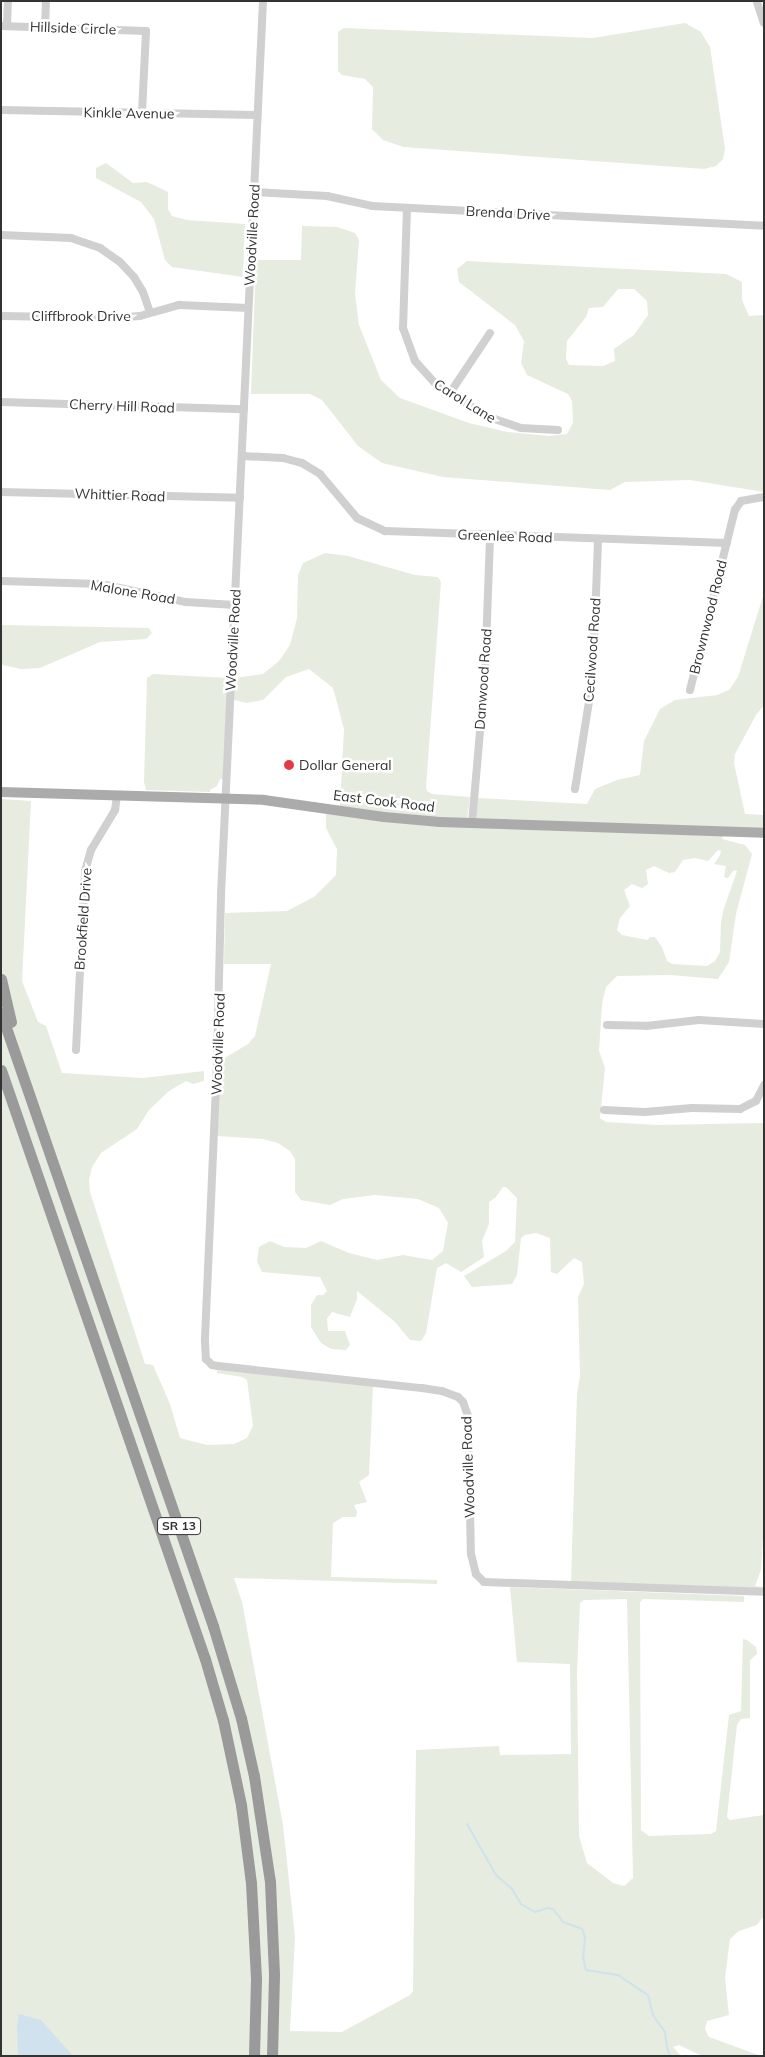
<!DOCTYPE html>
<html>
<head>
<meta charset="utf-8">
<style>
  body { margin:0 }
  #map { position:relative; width:765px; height:2057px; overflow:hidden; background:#fff; font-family:Mulish,sans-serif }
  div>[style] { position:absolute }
  .green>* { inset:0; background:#e6ecdf }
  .water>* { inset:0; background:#cfe2ee }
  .stream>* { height:2px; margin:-1px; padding:0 1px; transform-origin:1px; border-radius:1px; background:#cfe2ee }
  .minor>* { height:8px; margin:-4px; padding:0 4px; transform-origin:4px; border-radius:4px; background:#d0d0d0 }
  .major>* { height:10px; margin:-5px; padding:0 5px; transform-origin:5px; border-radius:5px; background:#ababab }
  .highway>* { height:11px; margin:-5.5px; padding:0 5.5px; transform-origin:5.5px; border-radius:5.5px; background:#9a9a9a }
  .dots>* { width:14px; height:14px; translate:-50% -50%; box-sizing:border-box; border:2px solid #fff; border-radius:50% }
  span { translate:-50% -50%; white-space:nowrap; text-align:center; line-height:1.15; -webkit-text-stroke:5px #fff; paint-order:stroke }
  .shield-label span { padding:1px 4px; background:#fff; border:1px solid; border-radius:4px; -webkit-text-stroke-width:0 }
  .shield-label { font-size:12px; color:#333; font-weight:700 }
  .street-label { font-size:14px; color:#333 }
  .poi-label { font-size:14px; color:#333 }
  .left { translate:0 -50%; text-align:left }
  .frame { position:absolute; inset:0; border:2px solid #333; pointer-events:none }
</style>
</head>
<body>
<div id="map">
  <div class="green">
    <i style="clip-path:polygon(685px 23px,701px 32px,710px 47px,725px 149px,723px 159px,716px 166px,704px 169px,404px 147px,383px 140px,372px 129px,373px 87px,365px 79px,342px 75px,338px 71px,338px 32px,344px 28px,593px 38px)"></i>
    <i style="clip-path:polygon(106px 163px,133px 183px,147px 182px,168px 192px,168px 209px,172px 216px,187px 220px,245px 224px,243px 277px,172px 267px,165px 260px,154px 219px,141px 202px,96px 178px,96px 168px)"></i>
    <i style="clip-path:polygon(evenodd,302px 226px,337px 227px,355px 233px,359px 240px,355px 294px,359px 325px,381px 380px,400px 398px,469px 423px,507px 432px,549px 436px,567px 434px,573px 423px,572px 401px,568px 394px,527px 375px,521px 363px,524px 341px,515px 325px,459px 282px,457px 269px,467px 261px,726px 274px,742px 282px,742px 300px,749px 316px,764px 315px,764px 492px,690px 480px,625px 482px,610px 490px,443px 477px,382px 463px,358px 446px,322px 400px,310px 394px,251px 394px,256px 260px,301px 260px,302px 226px,618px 289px,634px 289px,647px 301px,648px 315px,634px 335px,614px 349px,615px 361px,603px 366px,569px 365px,566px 359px,567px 341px,586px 317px,589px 308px,603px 307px,618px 289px)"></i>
    <i style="clip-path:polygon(325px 553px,348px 556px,415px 575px,438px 577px,441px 582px,426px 787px,427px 791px,432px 794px,470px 797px,467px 820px,406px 816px,340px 806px,344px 729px,333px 688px,309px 669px,286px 677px,263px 700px,247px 703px,234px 700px,235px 678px,263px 674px,279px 661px,290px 645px,297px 618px,298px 575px,303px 563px)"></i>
    <i style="clip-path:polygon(764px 593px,764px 705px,756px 715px,735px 754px,734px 763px,745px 814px,764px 815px,764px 829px,476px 820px,478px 798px,587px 804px,595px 789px,617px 780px,640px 775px,644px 741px,660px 709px,675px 700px,717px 695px,729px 690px,738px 677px)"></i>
    <i style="clip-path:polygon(1px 625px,149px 628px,152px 633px,146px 639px,100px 642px,40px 668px,21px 669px,3px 665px,1px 662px)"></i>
    <i style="clip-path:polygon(153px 674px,228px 678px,223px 779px,220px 779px,217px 786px,210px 790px,210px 792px,146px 790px,144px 782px,147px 678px)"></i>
    <i style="clip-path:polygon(evenodd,1px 799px,31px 801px,22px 981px,38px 1022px,46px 1026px,62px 1073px,143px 1078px,204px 1071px,204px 1081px,193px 1084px,186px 1081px,169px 1091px,149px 1110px,137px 1129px,101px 1153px,92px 1167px,89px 1180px,90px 1192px,145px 1364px,153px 1365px,170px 1404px,180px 1438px,207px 1445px,234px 1444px,247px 1438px,253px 1426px,247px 1380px,242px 1377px,217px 1373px,217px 1370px,373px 1386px,369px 1475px,359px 1482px,367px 1502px,354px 1505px,357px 1512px,356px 1517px,343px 1517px,333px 1523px,331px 1577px,437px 1580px,437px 1584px,234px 1578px,242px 1602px,283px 1825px,295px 1937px,290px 2031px,342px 2032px,410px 1995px,413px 1991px,416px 1750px,499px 1746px,500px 1755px,571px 1754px,570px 1664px,517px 1662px,510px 1587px,744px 1596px,744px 1602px,643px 1599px,640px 1602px,641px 1830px,649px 1836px,711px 1834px,716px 1831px,729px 1715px,741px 1711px,743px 1639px,747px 1640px,756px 1647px,757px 1654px,750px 1660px,750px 1718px,741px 1719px,737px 1725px,727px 1817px,730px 1820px,764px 1815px,764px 1916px,757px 1925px,739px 1931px,730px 1939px,725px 1978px,729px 2015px,707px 2021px,705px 2029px,709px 2037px,761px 2056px,702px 2056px,679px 2045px,673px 2047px,681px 2056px,1px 2056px,1px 799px,627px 1599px,633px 1878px,624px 1886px,613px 1883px,587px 1863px,579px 1836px,577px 1671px,580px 1603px,584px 1600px,627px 1599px)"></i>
    <i style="clip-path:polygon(evenodd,326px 812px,420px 825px,723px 836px,722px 839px,745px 845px,752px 854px,736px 914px,729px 962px,718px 979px,670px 975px,617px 976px,606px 987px,602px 1004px,599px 1051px,605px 1068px,600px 1118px,606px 1122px,657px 1125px,764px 1123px,764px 1522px,761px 1570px,755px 1586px,764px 1587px,764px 1589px,571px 1582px,577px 1394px,580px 1376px,578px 1297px,584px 1284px,582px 1262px,574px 1258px,557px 1274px,551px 1272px,550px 1238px,536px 1233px,525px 1235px,521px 1238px,517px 1275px,512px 1284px,472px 1287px,464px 1276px,506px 1251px,515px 1242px,517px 1198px,506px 1187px,503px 1187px,495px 1198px,489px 1202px,489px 1224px,482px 1241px,484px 1257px,461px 1272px,446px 1263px,437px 1268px,426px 1333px,421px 1341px,410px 1340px,395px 1322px,357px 1291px,357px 1299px,350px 1317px,332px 1312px,327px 1319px,328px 1331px,345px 1331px,350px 1345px,346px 1350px,331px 1349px,321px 1343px,311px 1327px,311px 1305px,317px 1295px,323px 1295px,327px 1291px,320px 1277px,262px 1272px,257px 1261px,259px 1247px,270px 1241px,284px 1247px,306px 1248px,321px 1241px,349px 1253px,377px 1260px,403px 1255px,432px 1260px,443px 1251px,448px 1223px,439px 1208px,418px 1199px,375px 1195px,343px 1199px,330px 1205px,301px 1200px,295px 1192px,295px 1159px,290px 1151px,278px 1143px,263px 1139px,216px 1136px,220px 1064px,223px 1059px,248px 1044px,255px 1036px,271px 964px,224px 964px,225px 913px,287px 911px,314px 897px,336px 875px,337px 849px,326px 828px,326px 812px,718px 850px,721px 851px,720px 855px,714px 864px,726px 866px,724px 877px,728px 878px,734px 870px,737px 871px,724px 908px,721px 922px,720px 952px,715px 961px,707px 966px,672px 964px,667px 961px,662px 947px,655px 937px,650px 937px,647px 940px,622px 935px,617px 930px,620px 918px,630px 906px,624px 890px,632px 884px,642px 888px,648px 884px,646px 870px,654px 866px,669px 873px,675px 872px,683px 860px,695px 858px,708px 861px,718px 850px)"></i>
  </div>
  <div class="water">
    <i style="clip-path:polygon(19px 2014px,41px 2020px,73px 2056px,18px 2056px,17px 2027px)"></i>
  </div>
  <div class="stream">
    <i style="left:467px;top:1824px;width:59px;rotate:60.4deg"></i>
    <i style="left:496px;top:1875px;width:21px;rotate:41deg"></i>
    <i style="left:512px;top:1889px;width:17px;rotate:59deg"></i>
    <i style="left:521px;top:1904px;width:16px;rotate:30deg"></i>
    <i style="left:535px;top:1912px;width:14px;rotate:-17deg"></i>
    <i style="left:548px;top:1908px;width:5px;rotate:11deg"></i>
    <i style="left:553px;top:1909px;width:16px;rotate:52deg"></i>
    <i style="left:563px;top:1922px;width:20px;rotate:20deg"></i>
    <i style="left:582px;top:1929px;width:9px;rotate:69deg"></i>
    <i style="left:585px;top:1937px;width:21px;rotate:95deg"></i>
    <i style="left:583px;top:1958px;width:12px;rotate:76deg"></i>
    <i style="left:586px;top:1970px;width:32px;rotate:9deg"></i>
    <i style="left:618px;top:1975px;width:36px;rotate:34deg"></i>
    <i style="left:648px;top:1995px;width:21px;rotate:76deg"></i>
    <i style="left:653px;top:2015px;width:21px;rotate:55deg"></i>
    <i style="left:665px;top:2032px;width:16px;rotate:83deg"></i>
    <i style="left:667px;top:2048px;width:9px;rotate:69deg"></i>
  </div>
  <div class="minor">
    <i style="left:263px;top:1px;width:896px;rotate:92.69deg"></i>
    <i style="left:221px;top:896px;width:167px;rotate:91.4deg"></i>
    <i style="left:217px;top:1063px;width:279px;rotate:92.5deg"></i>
    <i style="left:205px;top:1342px;width:17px;rotate:87deg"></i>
    <i style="left:206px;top:1359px;width:8px;rotate:45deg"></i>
    <i style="left:212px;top:1365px;width:6px;rotate:9deg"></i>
    <i style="left:218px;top:1366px;width:205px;rotate:6.2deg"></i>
    <i style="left:422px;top:1388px;width:20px;rotate:9deg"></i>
    <i style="left:442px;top:1391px;width:17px;rotate:21deg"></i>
    <i style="left:458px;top:1397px;width:7px;rotate:45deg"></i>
    <i style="left:463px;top:1402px;width:15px;rotate:70deg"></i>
    <i style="left:468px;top:1416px;width:138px;rotate:88.8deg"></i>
    <i style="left:471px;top:1554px;width:21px;rotate:76deg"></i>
    <i style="left:476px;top:1574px;width:11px;rotate:45deg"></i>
    <i style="left:484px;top:1582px;width:280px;rotate:2deg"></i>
    <i style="left:757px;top:2px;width:22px;rotate:72deg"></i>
    <i style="left:1px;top:26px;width:145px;rotate:2deg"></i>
    <i style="left:146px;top:31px;width:82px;rotate:92.8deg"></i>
    <i style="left:7px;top:26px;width:25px;rotate:-88deg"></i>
    <i style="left:45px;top:28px;width:27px;rotate:-88deg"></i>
    <i style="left:1px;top:110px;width:256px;rotate:1.1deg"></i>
    <i style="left:254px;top:192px;width:73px;rotate:3.1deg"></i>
    <i style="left:327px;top:196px;width:46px;rotate:12.5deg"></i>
    <i style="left:372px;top:206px;width:393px;rotate:2.9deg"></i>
    <i style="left:407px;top:208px;width:120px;rotate:91.9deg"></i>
    <i style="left:403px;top:328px;width:35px;rotate:70deg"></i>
    <i style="left:415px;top:361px;width:28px;rotate:48deg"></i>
    <i style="left:434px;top:382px;width:62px;rotate:33.2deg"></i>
    <i style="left:486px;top:416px;width:37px;rotate:19deg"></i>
    <i style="left:521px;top:428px;width:37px;rotate:3deg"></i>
    <i style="left:1px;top:235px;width:70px;rotate:2.5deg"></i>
    <i style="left:71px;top:238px;width:31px;rotate:19deg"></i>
    <i style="left:100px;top:248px;width:24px;rotate:35deg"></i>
    <i style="left:120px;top:262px;width:21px;rotate:47deg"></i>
    <i style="left:134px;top:277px;width:17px;rotate:59deg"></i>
    <i style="left:143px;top:292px;width:21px;rotate:71deg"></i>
    <i style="left:1px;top:316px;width:115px;rotate:1deg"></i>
    <i style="left:116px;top:318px;width:24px;rotate:-5deg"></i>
    <i style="left:140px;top:316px;width:41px;rotate:-15.8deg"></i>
    <i style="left:179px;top:305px;width:69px;rotate:2.5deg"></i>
    <i style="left:450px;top:393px;width:72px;rotate:-56.3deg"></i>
    <i style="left:1px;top:402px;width:243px;rotate:1.7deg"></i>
    <i style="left:242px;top:456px;width:41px;rotate:2.8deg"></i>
    <i style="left:283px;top:458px;width:20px;rotate:15deg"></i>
    <i style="left:302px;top:463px;width:21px;rotate:31deg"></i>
    <i style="left:320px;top:474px;width:57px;rotate:49.9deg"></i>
    <i style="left:357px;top:518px;width:31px;rotate:25deg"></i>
    <i style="left:385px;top:531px;width:342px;rotate:2deg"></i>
    <i style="left:1px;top:492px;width:239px;rotate:1.4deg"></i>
    <i style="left:1px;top:581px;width:100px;rotate:1.7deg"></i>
    <i style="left:101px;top:584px;width:87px;rotate:12deg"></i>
    <i style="left:186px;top:602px;width:49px;rotate:3.5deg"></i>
    <i style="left:690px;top:690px;width:186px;rotate:-76deg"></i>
    <i style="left:735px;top:510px;width:11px;rotate:-56deg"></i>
    <i style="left:741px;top:501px;width:23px;rotate:-10deg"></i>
    <i style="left:575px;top:789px;width:114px;rotate:-80.9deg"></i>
    <i style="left:593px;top:676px;width:137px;rotate:-87.9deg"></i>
    <i style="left:472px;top:823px;width:150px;rotate:-85deg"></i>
    <i style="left:485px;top:674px;width:139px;rotate:-87.9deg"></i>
    <i style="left:607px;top:1025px;width:39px;rotate:1deg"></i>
    <i style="left:646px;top:1026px;width:53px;rotate:-6.5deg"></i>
    <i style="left:699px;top:1020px;width:65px;rotate:3.5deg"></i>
    <i style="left:76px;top:1050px;width:179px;rotate:-87.1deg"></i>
    <i style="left:85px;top:871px;width:22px;rotate:-74deg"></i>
    <i style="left:91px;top:850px;width:47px;rotate:-59deg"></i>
    <i style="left:115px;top:810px;width:15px;rotate:-82deg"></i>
    <i style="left:604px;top:1110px;width:41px;rotate:2.8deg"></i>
    <i style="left:645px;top:1112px;width:47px;rotate:-4.9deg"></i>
    <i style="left:692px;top:1108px;width:48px;rotate:1.2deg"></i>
    <i style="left:740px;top:1109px;width:18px;rotate:-27deg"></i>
    <i style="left:756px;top:1101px;width:18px;rotate:-63deg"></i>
  </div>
  <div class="major">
    <i style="left:1px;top:792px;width:263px;rotate:1.7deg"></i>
    <i style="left:264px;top:800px;width:121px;rotate:8.1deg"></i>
    <i style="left:384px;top:817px;width:56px;rotate:5.1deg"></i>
    <i style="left:440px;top:822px;width:324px;rotate:1.9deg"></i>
  </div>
  <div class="highway">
    <i style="left:1px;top:979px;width:44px;rotate:76.9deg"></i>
    <i style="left:1px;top:1013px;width:649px;rotate:70.92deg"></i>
    <i style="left:213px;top:1626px;width:96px;rotate:73.1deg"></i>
    <i style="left:241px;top:1718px;width:59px;rotate:77.4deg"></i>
    <i style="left:254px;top:1776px;width:107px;rotate:81.4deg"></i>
    <i style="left:270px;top:1882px;width:93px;rotate:87.5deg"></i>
    <i style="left:274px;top:1975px;width:81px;rotate:91.4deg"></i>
    <i style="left:1px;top:1070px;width:623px;rotate:70.9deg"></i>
    <i style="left:205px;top:1659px;width:64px;rotate:73.6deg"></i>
    <i style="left:223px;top:1720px;width:87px;rotate:78deg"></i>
    <i style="left:241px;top:1805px;width:79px;rotate:82.7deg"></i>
    <i style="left:251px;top:1883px;width:96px;rotate:87deg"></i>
    <i style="left:256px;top:1979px;width:77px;rotate:91.5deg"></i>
  </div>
  <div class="dots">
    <i style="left:289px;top:765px;background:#e63946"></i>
  </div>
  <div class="shield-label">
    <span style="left:179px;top:1526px">SR 13</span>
  </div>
  <div class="street-label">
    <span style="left:73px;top:28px;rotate:2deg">Hillside Circle</span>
    <span style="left:129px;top:113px;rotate:1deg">Kinkle Avenue</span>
    <span style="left:508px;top:213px;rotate:3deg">Brenda Drive</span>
    <span style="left:252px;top:235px;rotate:-87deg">Woodville Road</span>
    <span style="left:81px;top:316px">Cliffbrook Drive</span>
    <span style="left:465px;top:401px;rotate:32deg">Carol Lane</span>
    <span style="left:122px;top:406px;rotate:2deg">Cherry Hill Road</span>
    <span style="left:120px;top:495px;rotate:2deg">Whittier Road</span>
    <span style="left:505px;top:536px;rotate:2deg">Greenlee Road</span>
    <span style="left:133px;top:592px;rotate:10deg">Malone Road</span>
    <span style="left:708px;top:617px;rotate:-76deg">Brownwood Road</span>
    <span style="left:233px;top:640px;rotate:-87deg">Woodville Road</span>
    <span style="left:592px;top:650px;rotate:-86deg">Cecilwood Road</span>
    <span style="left:483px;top:679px;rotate:-86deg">Danwood Road</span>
    <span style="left:384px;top:801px;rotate:7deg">East Cook Road</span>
    <span style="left:83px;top:919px;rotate:-86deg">Brookfield Drive</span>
    <span style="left:218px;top:1044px;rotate:-88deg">Woodville Road</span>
    <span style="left:468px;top:1467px;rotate:-92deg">Woodville Road</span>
  </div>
  <div class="poi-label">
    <span class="left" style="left:299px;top:765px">Dollar General</span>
  </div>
  <div class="frame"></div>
</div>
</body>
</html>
